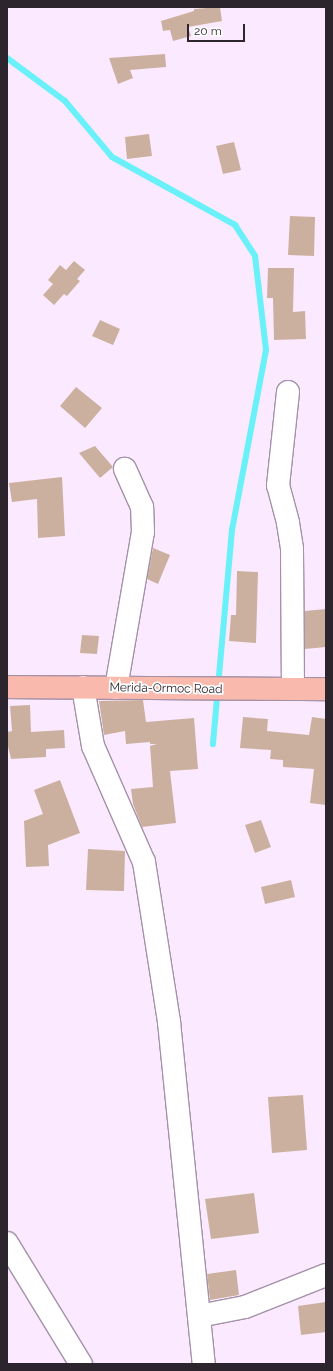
<!DOCTYPE html>
<html>
<head>
<meta charset="utf-8">
<style>
  body { margin:0 }
  #map { position:relative; width:333px; height:1371px; overflow:hidden; background:#fbeaff; font-family:Raleway,sans-serif }
  div>[style] { position:absolute }
  .stream>* { height:6px; margin:-3px; padding:0 3px; transform-origin:3px; border-radius:3px; background:#69f0f8 }
  .building>* { inset:0; background:#ccb09f }
  .roads { filter:drop-shadow(1px 0 #a491a8) drop-shadow(-1px 0 #a491a8) drop-shadow(0 1px #a491a8) drop-shadow(0 -1px #a491a8) }
  .street>* { height:22px; margin:-11px; padding:0 11px; transform-origin:11px; border-radius:11px; background:#fff }
  .highway>* { height:22px; margin:-11px; padding:0 11px; transform-origin:11px; border-radius:11px; background:#fab9ad }
  span { translate:-50% -50%; white-space:nowrap; text-align:center; line-height:1.15; -webkit-text-stroke:3.5px #fefefe; paint-order:stroke }
  .street-label { font-size:12px; color:#2c252e }
  .frame { position:absolute; inset:0; border:8px solid #2c252e; pointer-events:none }
  .scale { position:absolute; left:187px; top:24px; width:58px; height:18px; box-sizing:border-box; border:2px solid #2c252e; border-top:0; padding-left:5px; font-size:12px; line-height:14px; white-space:nowrap; color:#2c252e; -webkit-text-stroke:3px #fefefe; paint-order:stroke }
</style>
</head>
<body>
<div id="map">
  <div class="stream">
    <i style="left:7px;top:58px;width:72px;rotate:36.6deg"></i>
    <i style="left:65px;top:101px;width:73px;rotate:50deg"></i>
    <i style="left:112px;top:157px;width:141px;rotate:28.9deg"></i>
    <i style="left:235px;top:225px;width:37px;rotate:57deg"></i>
    <i style="left:255px;top:256px;width:95px;rotate:83.3deg"></i>
    <i style="left:266px;top:350px;width:183px;rotate:100.7deg"></i>
    <i style="left:232px;top:530px;width:215px;rotate:95.1deg"></i>
  </div>
  <div class="building">
    <i style="clip-path:polygon(220px 7px,222px 21px,188px 27px,191px 36px,173px 41px,170px 30px,163px 31px,161px 21px,194px 11px,194px 9px)"></i>
    <i style="clip-path:polygon(165px 54px,166px 67px,130px 70px,133px 78px,118px 84px,109px 58px)"></i>
    <i style="clip-path:polygon(149px 134px,152px 156px,127px 159px,125px 137px)"></i>
    <i style="clip-path:polygon(234px 142px,241px 170px,223px 174px,216px 146px)"></i>
    <i style="clip-path:polygon(290px 216px,315px 217px,314px 256px,288px 255px)"></i>
    <i style="clip-path:polygon(74px 261px,85px 270px,77px 279px,80px 281px,67px 296px,64px 294px,54px 305px,43px 295px,53px 284px,48px 280px,60px 265px,66px 270px)"></i>
    <i style="clip-path:polygon(268px 268px,294px 268px,293px 312px,305px 311px,306px 339px,274px 340px,273px 298px,267px 298px)"></i>
    <i style="clip-path:polygon(100px 320px,120px 329px,113px 345px,92px 336px)"></i>
    <i style="clip-path:polygon(76px 387px,102px 408px,85px 428px,60px 406px)"></i>
    <i style="clip-path:polygon(95px 446px,113px 467px,100px 478px,79px 453px)"></i>
    <i style="clip-path:polygon(62px 477px,65px 536px,38px 538px,37px 499px,12px 502px,9px 483px)"></i>
    <i style="clip-path:polygon(153px 548px,170px 555px,158px 584px,147px 579px)"></i>
    <i style="clip-path:polygon(237px 571px,258px 572px,256px 643px,229px 641px,231px 615px,236px 615px)"></i>
    <i style="clip-path:polygon(326px 609px,326px 647px,305px 649px,305px 611px)"></i>
    <i style="clip-path:polygon(82px 635px,99px 636px,97px 654px,80px 653px)"></i>
    <i style="clip-path:polygon(143px 700px,146px 722px,194px 718px,198px 769px,170px 771px,176px 823px,142px 827px,133px 804px,131px 789px,153px 787px,150px 746px,157px 744px,150px 744px,150px 742px,126px 744px,125px 731px,104px 735px,99px 701px)"></i>
    <i style="clip-path:polygon(30px 705px,31px 732px,64px 730px,65px 748px,46px 749px,46px 757px,11px 759px,7px 742px,7px 732px,12px 731px,10px 706px)"></i>
    <i style="clip-path:polygon(243px 717px,268px 719px,267px 731px,309px 735px,312px 717px,326px 719px,326px 805px,310px 803px,314px 769px,283px 767px,283px 760px,270px 759px,271px 750px,240px 748px)"></i>
    <i style="clip-path:polygon(60px 780px,80px 833px,48px 845px,49px 866px,26px 867px,24px 821px,43px 814px,34px 790px)"></i>
    <i style="clip-path:polygon(261px 820px,271px 847px,255px 853px,245px 825px)"></i>
    <i style="clip-path:polygon(88px 849px,125px 851px,124px 891px,86px 890px)"></i>
    <i style="clip-path:polygon(291px 880px,295px 897px,265px 904px,261px 887px)"></i>
    <i style="clip-path:polygon(303px 1095px,307px 1150px,272px 1153px,268px 1097px)"></i>
    <i style="clip-path:polygon(254px 1193px,259px 1233px,211px 1239px,205px 1199px)"></i>
    <i style="clip-path:polygon(236px 1270px,239px 1295px,210px 1300px,207px 1274px)"></i>
    <i style="clip-path:polygon(326px 1302px,326px 1332px,301px 1335px,298px 1306px)"></i>
  </div>
  <div class="roads">
    <div class="street">
      <i style="left:288px;top:392px;width:94px;rotate:96.1deg"></i>
      <i style="left:278px;top:485px;width:39px;rotate:75deg"></i>
      <i style="left:288px;top:523px;width:26px;rotate:81deg"></i>
      <i style="left:292px;top:549px;width:140px;rotate:89.6deg"></i>
      <i style="left:83px;top:687px;width:60px;rotate:80.4deg"></i>
      <i style="left:93px;top:746px;width:127px;rotate:66.3deg"></i>
      <i style="left:144px;top:862px;width:162px;rotate:81.1deg"></i>
      <i style="left:169px;top:1022px;width:344px;rotate:84.2deg"></i>
      <i style="left:116px;top:688px;width:158px;rotate:-80.2deg"></i>
      <i style="left:143px;top:532px;width:25px;rotate:-92deg"></i>
      <i style="left:142px;top:507px;width:42px;rotate:-114.1deg"></i>
      <i style="left:7px;top:1243px;width:142px;rotate:58.6deg"></i>
      <i style="left:199px;top:1316px;width:47px;rotate:-11.1deg"></i>
      <i style="left:245px;top:1307px;width:87px;rotate:-21.6deg"></i>
    </div>
    <div class="highway">
      <i style="left:7px;top:687px;width:319px;rotate:0.4deg"></i>
    </div>
  </div>
  <div class="street-label">
    <span style="left:166px;top:689px;rotate:1deg">Merida-Ormoc Road</span>
  </div>
  <div class="frame"></div>
  <div class="scale">20 m</div>
</div>
</body>
</html>
